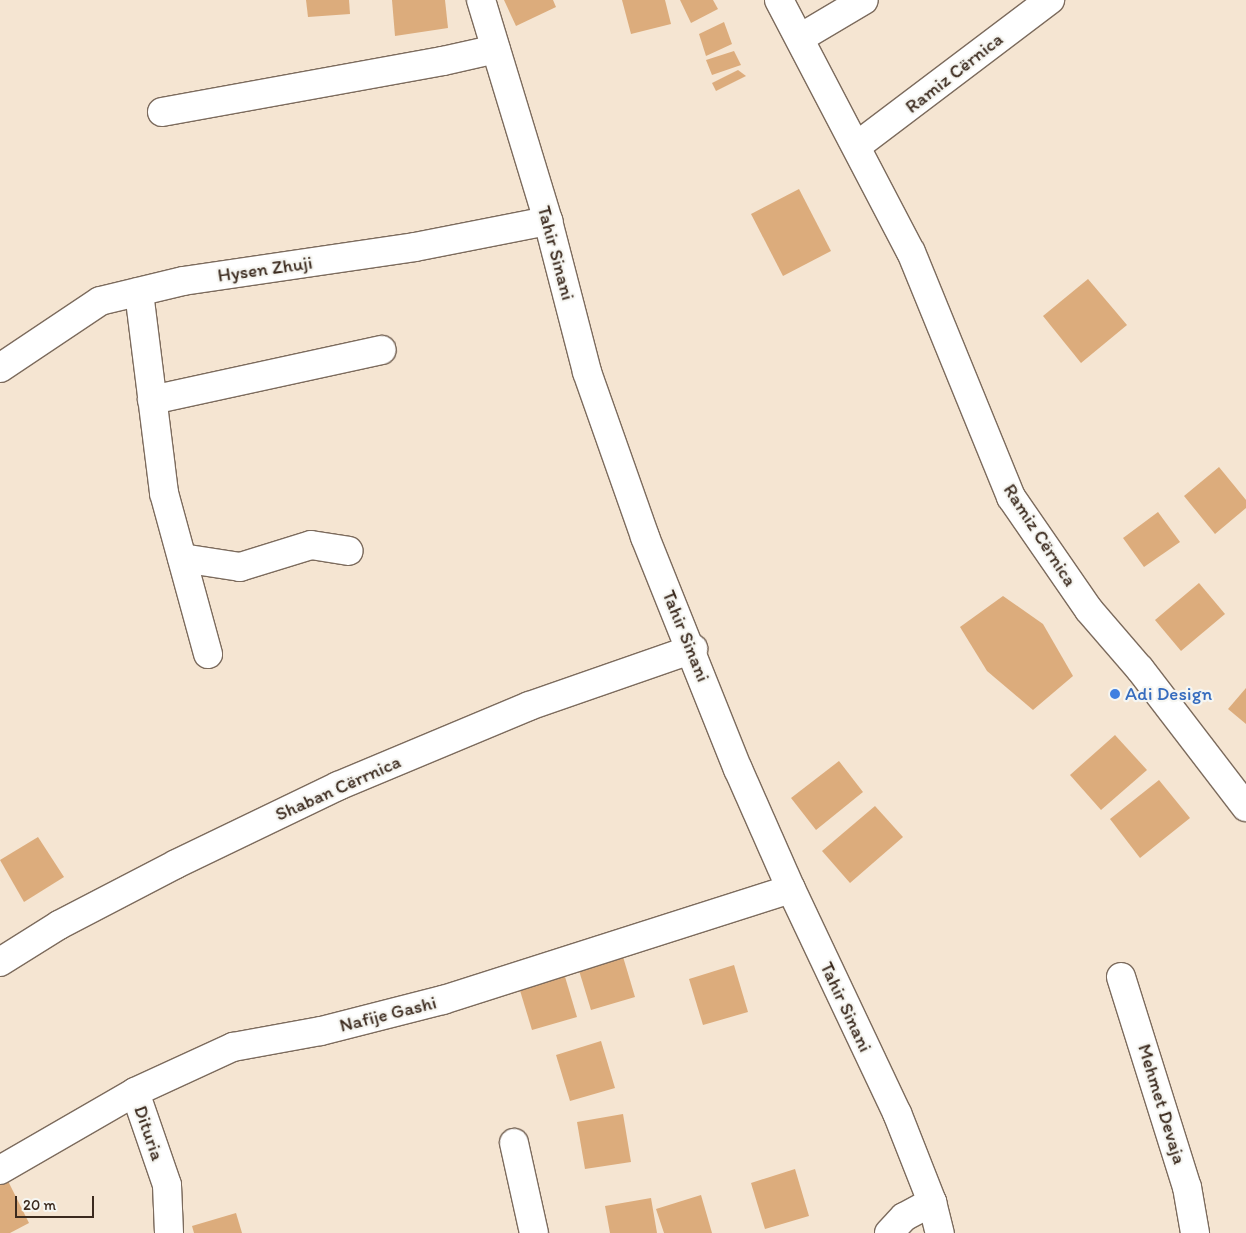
<!DOCTYPE html>
<html>
<head>
<meta charset="utf-8">
<style>
  body { margin:0 }
  #map { position:relative; width:1246px; height:1233px; overflow:hidden; background:#f5e5d2; font-family:Itim,sans-serif }
  div>[style] { position:absolute }
  .building>* { inset:0; background:#dcac7c }
  .roads { filter:drop-shadow(1px 0 #7c6b5d) drop-shadow(-1px 0 #7c6b5d) drop-shadow(0 1px #7c6b5d) drop-shadow(0 -1px #7c6b5d) }
  .minor>* { height:28px; margin:-14px; padding:0 14px; transform-origin:14px; border-radius:14px; background:#fff }
  .tertiary>* { height:28px; margin:-14px; padding:0 14px; transform-origin:14px; border-radius:14px; background:#fff }
  .dots>* { width:14px; height:14px; translate:-50% -50%; box-sizing:border-box; border:2px solid #f6f6f2; border-radius:50% }
  span { translate:-50% -50%; white-space:nowrap; text-align:center; line-height:1.15; -webkit-text-stroke:4.5px #f6f6f2; paint-order:stroke }
  .street-label { font-size:19px; color:#3b2a1e }
  .shop-label { font-size:19px; color:#366cbe }
  .left { translate:0 -50%; text-align:left }
  .scale { position:absolute; left:15px; top:1196px; width:79px; height:22px; box-sizing:border-box; border:2px solid #3b2a1e; border-top:0; padding-left:6px; font-size:15px; line-height:18px; white-space:nowrap; color:#3b2a1e; -webkit-text-stroke:4px #f6f6f2; paint-order:stroke }
</style>
</head>
<body>
<div id="map">
  <div class="building">
    <i style="clip-path:polygon(306px 0,349px 0,350px 14px,308px 17px)"></i>
    <i style="clip-path:polygon(392px 0,445px 0,448px 28px,395px 36px)"></i>
    <i style="clip-path:polygon(504px 0,553px 0,556px 7px,516px 26px)"></i>
    <i style="clip-path:polygon(622px 0,665px 0,671px 24px,631px 34px)"></i>
    <i style="clip-path:polygon(680px 0,713px 0,718px 9px,691px 23px)"></i>
    <i style="clip-path:polygon(724px 22px,732px 44px,706px 56px,699px 34px)"></i>
    <i style="clip-path:polygon(734px 51px,741px 65px,712px 75px,706px 60px)"></i>
    <i style="clip-path:polygon(738px 70px,746px 76px,716px 91px,712px 83px)"></i>
    <i style="clip-path:polygon(799px 189px,831px 251px,783px 276px,751px 214px)"></i>
    <i style="clip-path:polygon(1088px 279px,1127px 325px,1081px 363px,1043px 316px)"></i>
    <i style="clip-path:polygon(1219px 467px,1246px 500px,1246px 508px,1215px 534px,1184px 496px)"></i>
    <i style="clip-path:polygon(1158px 512px,1180px 542px,1144px 567px,1123px 538px)"></i>
    <i style="clip-path:polygon(1199px 583px,1225px 614px,1181px 651px,1155px 620px)"></i>
    <i style="clip-path:polygon(1003px 596px,1043px 624px,1073px 676px,1033px 710px,987px 671px,960px 627px)"></i>
    <i style="clip-path:polygon(1246px 688px,1246px 724px,1228px 709px)"></i>
    <i style="clip-path:polygon(1115px 735px,1147px 770px,1101px 810px,1070px 775px)"></i>
    <i style="clip-path:polygon(839px 761px,863px 792px,816px 830px,791px 798px)"></i>
    <i style="clip-path:polygon(1159px 780px,1190px 818px,1140px 858px,1110px 819px)"></i>
    <i style="clip-path:polygon(875px 806px,903px 837px,850px 883px,822px 851px)"></i>
    <i style="clip-path:polygon(38px 837px,64px 877px,24px 902px,0 860px)"></i>
    <i style="clip-path:polygon(621px 950px,635px 997px,591px 1010px,577px 964px)"></i>
    <i style="clip-path:polygon(734px 965px,748px 1012px,703px 1025px,689px 979px)"></i>
    <i style="clip-path:polygon(563px 970px,577px 1017px,532px 1030px,518px 984px)"></i>
    <i style="clip-path:polygon(601px 1041px,615px 1088px,570px 1101px,556px 1055px)"></i>
    <i style="clip-path:polygon(623px 1114px,631px 1162px,585px 1169px,577px 1122px)"></i>
    <i style="clip-path:polygon(795px 1169px,809px 1216px,765px 1229px,751px 1183px)"></i>
    <i style="clip-path:polygon(6px 1177px,29px 1223px,10px 1233px,0 1233px,0 1180px)"></i>
    <i style="clip-path:polygon(701px 1195px,712px 1233px,664px 1233px,656px 1209px)"></i>
    <i style="clip-path:polygon(651px 1198px,657px 1233px,610px 1233px,605px 1206px)"></i>
    <i style="clip-path:polygon(236px 1213px,242px 1233px,194px 1233px,192px 1226px)"></i>
  </div>
  <div class="roads">
    <div class="minor">
      <i style="left:481px;top:0;width:231px;rotate:73.1deg"></i>
      <i style="left:548px;top:221px;width:156px;rotate:75.5deg"></i>
      <i style="left:587px;top:372px;width:175px;rotate:70.6deg"></i>
      <i style="left:645px;top:537px;width:250px;rotate:68.2deg"></i>
      <i style="left:738px;top:769px;width:131px;rotate:66.2deg"></i>
      <i style="left:791px;top:889px;width:248px;rotate:64.7deg"></i>
      <i style="left:897px;top:1113px;width:96px;rotate:68.5deg"></i>
      <i style="left:932px;top:1202px;width:32px;rotate:76deg"></i>
      <i style="left:800px;top:38px;width:74px;rotate:-30.7deg"></i>
      <i style="left:162px;top:112px;width:286px;rotate:-10.3deg"></i>
      <i style="left:443px;top:61px;width:54px;rotate:-12.8deg"></i>
      <i style="left:858px;top:145px;width:241px;rotate:-37.1deg"></i>
      <i style="left:139px;top:292px;width:203px;rotate:82.9deg"></i>
      <i style="left:164px;top:493px;width:167px;rotate:74.7deg"></i>
      <i style="left:0;top:368px;width:120px;rotate:-33.8deg"></i>
      <i style="left:100px;top:301px;width:85px;rotate:-13.5deg"></i>
      <i style="left:183px;top:281px;width:234px;rotate:-8.3deg"></i>
      <i style="left:415px;top:247px;width:136px;rotate:-11.1deg"></i>
      <i style="left:152px;top:400px;width:235px;rotate:-12.3deg"></i>
      <i style="left:182px;top:558px;width:59px;rotate:8.8deg"></i>
      <i style="left:240px;top:567px;width:74px;rotate:-17.2deg"></i>
      <i style="left:311px;top:545px;width:38px;rotate:9deg"></i>
      <i style="left:0;top:962px;width:70px;rotate:-32.1deg"></i>
      <i style="left:59px;top:925px;width:132px;rotate:-27.5deg"></i>
      <i style="left:176px;top:864px;width:180px;rotate:-25.7deg"></i>
      <i style="left:338px;top:786px;width:207px;rotate:-22.7deg"></i>
      <i style="left:529px;top:706px;width:174px;rotate:-19.2deg"></i>
      <i style="left:1121px;top:977px;width:220px;rotate:72.6deg"></i>
      <i style="left:1187px;top:1187px;width:47px;rotate:80.1deg"></i>
      <i style="left:135px;top:1092px;width:98px;rotate:71deg"></i>
      <i style="left:167px;top:1185px;width:48px;rotate:87.6deg"></i>
      <i style="left:514px;top:1143px;width:92px;rotate:77.5deg"></i>
      <i style="left:0;top:1170px;width:156px;rotate:-30deg"></i>
      <i style="left:135px;top:1092px;width:108px;rotate:-24.7deg"></i>
      <i style="left:233px;top:1047px;width:89px;rotate:-10.3deg"></i>
      <i style="left:321px;top:1031px;width:126px;rotate:-14.3deg"></i>
      <i style="left:443px;top:1000px;width:365px;rotate:-17.7deg"></i>
      <i style="left:889px;top:1233px;width:22px;rotate:-47deg"></i>
      <i style="left:904px;top:1217px;width:32px;rotate:-28deg"></i>
    </div>
    <div class="tertiary">
      <i style="left:779px;top:0;width:284px;rotate:62.4deg"></i>
      <i style="left:911px;top:252px;width:265px;rotate:67.8deg"></i>
      <i style="left:1011px;top:497px;width:137px;rotate:55.4deg"></i>
      <i style="left:1089px;top:610px;width:78px;rotate:49.2deg"></i>
      <i style="left:1140px;top:669px;width:174px;rotate:52.5deg"></i>
    </div>
  </div>
  <div class="dots">
    <i style="left:1115px;top:694px;background:#3f7fe0"></i>
  </div>
  <div class="street-label">
    <span style="left:954px;top:73px;rotate:-38deg">Ramiz Cërnica</span>
    <span style="left:556px;top:253px;rotate:75deg">Tahir Sinani</span>
    <span style="left:265px;top:269px;rotate:-8deg">Hysen Zhuji</span>
    <span style="left:1040px;top:535px;rotate:57deg">Ramiz Cërnica</span>
    <span style="left:686px;top:636px;rotate:68deg">Tahir Sinani</span>
    <span style="left:338px;top:788px;rotate:-24deg">Shaban Cërrnica</span>
    <span style="left:846px;top:1007px;rotate:65deg">Tahir Sinani</span>
    <span style="left:388px;top:1014px;rotate:-14deg">Nafije Gashi</span>
    <span style="left:1162px;top:1104px;rotate:73deg">Mehmet Devaja</span>
    <span style="left:149px;top:1133px;rotate:71deg">Dituria</span>
  </div>
  <div class="shop-label">
    <span class="left" style="left:1125px;top:694px">Adi Design</span>
  </div>
  <div class="scale">20 m</div>
</div>
</body>
</html>
